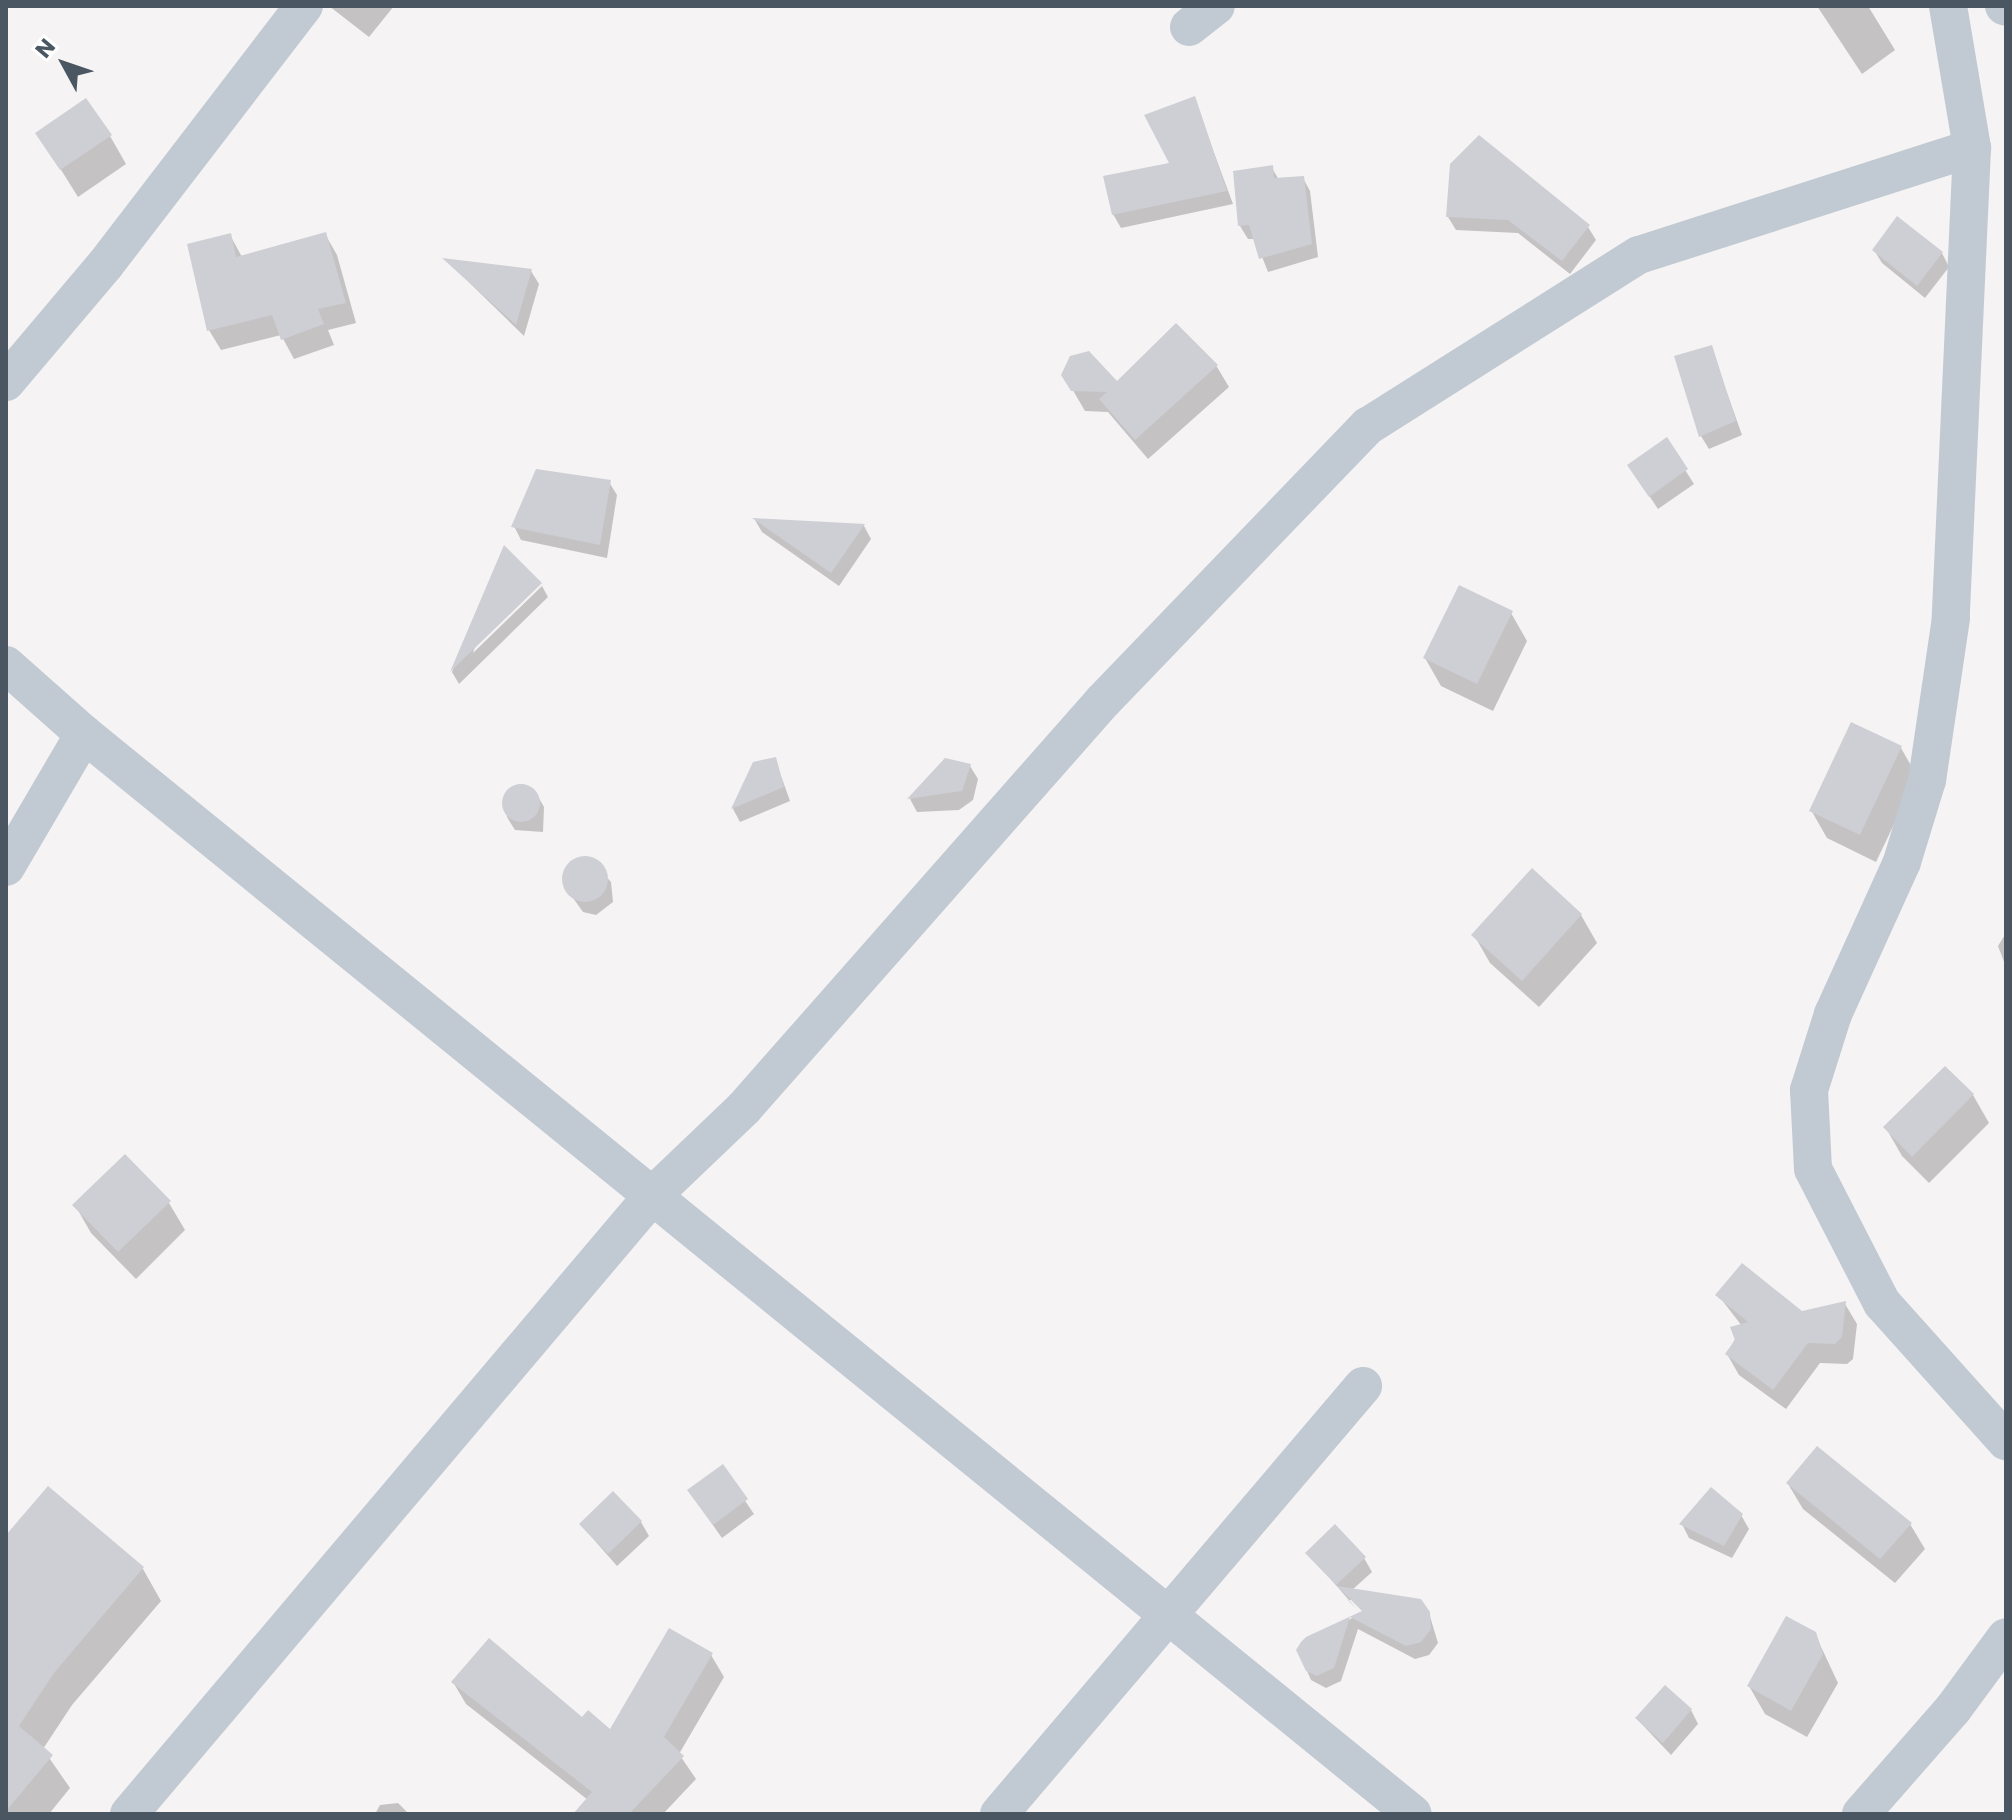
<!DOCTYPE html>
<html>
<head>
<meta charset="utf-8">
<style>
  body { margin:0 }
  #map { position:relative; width:2012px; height:1820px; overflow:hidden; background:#f5f3f3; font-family:Poppins,sans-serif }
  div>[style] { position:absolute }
  .shadow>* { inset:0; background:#0003 }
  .building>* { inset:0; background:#cdcfd5 }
  .round { border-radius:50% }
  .minor>* { height:38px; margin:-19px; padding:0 19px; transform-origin:19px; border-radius:19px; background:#c1cad2 }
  span { translate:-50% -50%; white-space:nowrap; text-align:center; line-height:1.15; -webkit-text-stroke:8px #fff; paint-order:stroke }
  .frame { position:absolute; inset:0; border:8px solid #4a5661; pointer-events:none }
  .north { position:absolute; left:24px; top:24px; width:80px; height:80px; -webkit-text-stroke:6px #fff; paint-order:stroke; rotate:310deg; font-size:22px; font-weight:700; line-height:32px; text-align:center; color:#4a5661 }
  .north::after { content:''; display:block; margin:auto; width:28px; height:36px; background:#4a5661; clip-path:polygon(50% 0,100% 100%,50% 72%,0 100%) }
</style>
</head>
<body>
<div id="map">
  <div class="shadow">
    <i style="clip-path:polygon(329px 6px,394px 6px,369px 37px)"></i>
    <i style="clip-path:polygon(1817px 6px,1868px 6px,1895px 50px,1862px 74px)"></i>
    <i style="clip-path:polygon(1194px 99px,1233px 204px,1121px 228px,1113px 214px,1172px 165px)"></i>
    <i style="clip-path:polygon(38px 133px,110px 136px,126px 164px,78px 197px)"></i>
    <i style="clip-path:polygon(1452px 165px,1588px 227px,1596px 240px,1570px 274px,1518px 233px,1456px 230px,1448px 217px)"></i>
    <i style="clip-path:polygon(1272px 168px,1279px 180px,1303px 178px,1310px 191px,1318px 257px,1268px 272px,1255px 239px,1248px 239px,1240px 226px)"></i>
    <i style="clip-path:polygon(325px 234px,337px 255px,356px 323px,328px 330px,334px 345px,294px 359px,281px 335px,221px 350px,209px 330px,230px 235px,242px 257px)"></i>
    <i style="clip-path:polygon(1874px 250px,1942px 253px,1949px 267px,1925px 298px,1882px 263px)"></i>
    <i style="clip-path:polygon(446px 260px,531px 271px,539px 284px,524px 336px)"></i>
    <i style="clip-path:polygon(1176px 326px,1217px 367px,1229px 387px,1148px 459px,1108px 412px,1085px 411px,1064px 375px,1117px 384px)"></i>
    <i style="clip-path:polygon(1711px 348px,1742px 435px,1709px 449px,1701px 436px)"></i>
    <i style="clip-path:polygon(1666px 440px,1694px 484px,1658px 509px,1638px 479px)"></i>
    <i style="clip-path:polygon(609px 482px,617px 495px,607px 558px,521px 540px,514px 526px)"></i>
    <i style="clip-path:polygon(755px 520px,864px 526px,871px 539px,839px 586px,762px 532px)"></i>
    <i style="clip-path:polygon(504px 548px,473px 653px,542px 586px,548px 597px,459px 684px,452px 672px)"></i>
    <i style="clip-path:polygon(1511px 613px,1527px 641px,1493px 711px,1441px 686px,1425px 658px)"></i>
    <i style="clip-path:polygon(1901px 748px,1917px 776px,1876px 862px,1827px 838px,1811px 810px)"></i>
    <i style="clip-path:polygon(775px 759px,790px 801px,740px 822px,733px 809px,754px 764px)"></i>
    <i style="clip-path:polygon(946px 761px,970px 766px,978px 779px,973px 800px,959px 810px,917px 812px,910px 799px)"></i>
    <i style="clip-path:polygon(522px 786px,536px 793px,544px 807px,543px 832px,515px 830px,507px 817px,505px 795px)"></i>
    <i style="clip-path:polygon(591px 859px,611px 882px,613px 902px,596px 915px,583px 912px,566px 888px,570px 861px)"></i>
    <i style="clip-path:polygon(1532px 871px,1581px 915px,1597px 943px,1539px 1007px,1490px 963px,1474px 935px)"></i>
    <i style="clip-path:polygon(2006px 933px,2006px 967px,1998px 946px)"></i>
    <i style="clip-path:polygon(1973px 1095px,1989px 1123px,1929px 1183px,1902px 1156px,1886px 1128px)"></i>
    <i style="clip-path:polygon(169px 1203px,185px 1230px,136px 1279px,91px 1233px,75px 1205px)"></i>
    <i style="clip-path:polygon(1718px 1295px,1801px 1313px,1845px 1304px,1857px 1324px,1853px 1359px,1847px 1364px,1820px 1363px,1786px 1409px,1739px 1375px,1727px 1354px,1742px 1326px)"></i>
    <i style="clip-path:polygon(722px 1467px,754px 1514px,722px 1538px,698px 1504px)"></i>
    <i style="clip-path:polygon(1788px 1484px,1910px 1524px,1925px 1549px,1895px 1583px,1803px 1509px)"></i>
    <i style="clip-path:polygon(49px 1489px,143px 1569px,161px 1601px,72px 1705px,43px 1749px,70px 1788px,49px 1814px,6px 1814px,6px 1538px)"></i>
    <i style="clip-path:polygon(1741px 1515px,1749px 1529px,1732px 1558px,1689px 1538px,1682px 1524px)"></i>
    <i style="clip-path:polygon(641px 1522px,649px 1536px,617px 1566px,581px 1525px)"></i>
    <i style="clip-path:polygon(evenodd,1308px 1553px,1364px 1558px,1372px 1572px,1352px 1590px,1429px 1613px,1438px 1643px,1429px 1655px,1415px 1659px,1358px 1629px,1341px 1681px,1326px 1688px,1311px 1680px,1298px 1650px,1307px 1639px,1361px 1614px,1308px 1553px,1348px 1600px,1353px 1600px,1370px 1617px,1367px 1620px,1348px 1600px)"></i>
    <i style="clip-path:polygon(1815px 1634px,1838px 1683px,1807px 1737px,1765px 1714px,1749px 1686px)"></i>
    <i style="clip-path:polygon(711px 1655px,724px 1677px,679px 1754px,696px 1779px,663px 1814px,585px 1814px,588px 1800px,466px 1704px,453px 1682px,611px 1732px)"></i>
    <i style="clip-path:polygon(1691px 1710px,1698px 1724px,1671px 1755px,1637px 1719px)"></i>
    <i style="clip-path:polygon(398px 1803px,409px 1814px,375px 1814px,380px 1805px)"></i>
  </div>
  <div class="building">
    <i style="clip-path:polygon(1195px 96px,1227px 191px,1112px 215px,1103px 176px,1169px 163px,1144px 115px)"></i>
    <i style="clip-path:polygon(86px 98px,112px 135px,60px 170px,35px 133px)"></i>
    <i style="clip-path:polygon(1479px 135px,1590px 225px,1562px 261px,1508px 220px,1446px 217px,1450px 164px)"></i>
    <i style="clip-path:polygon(1273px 165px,1274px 178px,1304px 176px,1312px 244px,1259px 259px,1249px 225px,1238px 226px,1233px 171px)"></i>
    <i style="clip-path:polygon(1897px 216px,1943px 252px,1917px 286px,1872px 250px)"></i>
    <i style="clip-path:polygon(326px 232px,346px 303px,318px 309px,324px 324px,281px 340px,272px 315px,207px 331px,187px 244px,231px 233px,236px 257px)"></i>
    <i style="clip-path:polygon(442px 258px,532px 269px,516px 325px)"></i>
    <i style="clip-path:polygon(1176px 323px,1218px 365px,1135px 440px,1099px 399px,1107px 392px,1071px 391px,1061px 375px,1070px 356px,1089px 351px,1117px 381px)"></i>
    <i style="clip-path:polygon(1712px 345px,1736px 421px,1699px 437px,1674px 356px)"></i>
    <i style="clip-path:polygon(1667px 437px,1688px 469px,1649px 497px,1627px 465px)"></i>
    <i style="clip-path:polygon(536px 469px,611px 480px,600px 545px,511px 527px)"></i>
    <i style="clip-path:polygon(752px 518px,865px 524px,831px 573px)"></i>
    <i style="clip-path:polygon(504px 545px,542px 583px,450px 672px)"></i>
    <i style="clip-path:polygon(1459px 585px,1513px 611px,1477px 684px,1423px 658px)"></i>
    <i style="clip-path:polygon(1851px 722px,1902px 746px,1860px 835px,1809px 811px)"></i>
    <i style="clip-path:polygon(776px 757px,784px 787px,731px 809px,753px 762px)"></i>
    <i style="clip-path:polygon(945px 758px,971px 764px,962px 791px,907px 799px)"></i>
    <i class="round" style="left:502px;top:784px;width:38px;height:38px"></i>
    <i class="round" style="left:562px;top:856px;width:46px;height:46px"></i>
    <i style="clip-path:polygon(1532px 868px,1582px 914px,1522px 981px,1471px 935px)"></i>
    <i style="clip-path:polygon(1945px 1066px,1974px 1094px,1912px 1157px,1883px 1127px)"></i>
    <i style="clip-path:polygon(125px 1154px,171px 1201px,118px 1252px,72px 1205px)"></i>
    <i style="clip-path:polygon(1742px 1263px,1802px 1311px,1846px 1301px,1842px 1337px,1835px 1344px,1808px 1343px,1773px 1390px,1725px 1354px,1735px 1340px,1730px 1327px,1748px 1322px,1715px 1295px)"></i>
    <i style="clip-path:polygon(1817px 1446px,1912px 1523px,1880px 1559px,1786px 1483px)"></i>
    <i style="clip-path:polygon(723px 1464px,748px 1499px,713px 1525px,687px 1490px)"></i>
    <i style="clip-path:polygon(48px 1486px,144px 1567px,54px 1673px,19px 1726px,53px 1755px,6px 1811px,6px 1535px)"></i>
    <i style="clip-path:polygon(1711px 1487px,1743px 1514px,1724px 1546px,1679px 1524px)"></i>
    <i style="clip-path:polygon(613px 1491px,642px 1521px,608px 1554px,579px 1524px)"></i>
    <i style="clip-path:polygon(1335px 1524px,1366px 1557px,1336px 1585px,1305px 1553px)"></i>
    <i style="clip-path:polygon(1337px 1586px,1421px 1599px,1430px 1612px,1431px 1629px,1421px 1642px,1406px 1646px,1350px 1617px,1334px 1668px,1317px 1676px,1306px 1671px,1296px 1650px,1301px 1642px,1306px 1637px,1362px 1611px)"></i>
    <i style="clip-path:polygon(1786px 1616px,1816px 1632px,1823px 1654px,1791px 1711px,1747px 1686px)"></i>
    <i style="clip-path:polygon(669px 1628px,713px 1653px,664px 1737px,684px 1756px,629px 1814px,573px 1814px,592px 1792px,451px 1682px,489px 1638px,582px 1717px,588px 1710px,610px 1729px)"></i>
    <i style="clip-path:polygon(1665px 1685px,1692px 1709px,1663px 1743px,1635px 1718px)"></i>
  </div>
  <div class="minor">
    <i style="left:1948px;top:6px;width:144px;rotate:80.4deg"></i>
    <i style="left:1972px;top:148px;width:470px;rotate:92.6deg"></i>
    <i style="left:1951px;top:618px;width:164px;rotate:98.4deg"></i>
    <i style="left:1927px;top:780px;width:86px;rotate:107deg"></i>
    <i style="left:1902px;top:862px;width:167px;rotate:114.4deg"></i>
    <i style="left:1833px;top:1014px;width:80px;rotate:107.5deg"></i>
    <i style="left:1809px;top:1090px;width:79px;rotate:87.1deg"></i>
    <i style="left:1813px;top:1169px;width:151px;rotate:62.8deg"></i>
    <i style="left:1882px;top:1303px;width:186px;rotate:48.1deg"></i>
    <i style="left:2004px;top:6px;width:2px;rotate:27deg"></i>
    <i style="left:1189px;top:27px;width:34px;rotate:-38deg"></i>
    <i style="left:6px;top:382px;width:153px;rotate:-49.8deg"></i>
    <i style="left:105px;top:265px;width:327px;rotate:-52.5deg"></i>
    <i style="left:6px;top:665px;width:104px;rotate:41.5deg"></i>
    <i style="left:84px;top:734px;width:154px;rotate:120.4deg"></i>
    <i style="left:84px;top:734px;width:1712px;rotate:39.1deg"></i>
    <i style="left:129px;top:1814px;width:811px;rotate:-49.75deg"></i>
    <i style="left:653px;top:1195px;width:126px;rotate:-43.7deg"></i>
    <i style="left:744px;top:1108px;width:543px;rotate:-48.59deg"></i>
    <i style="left:1103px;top:701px;width:382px;rotate:-46.1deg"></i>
    <i style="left:1368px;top:426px;width:320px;rotate:-32.3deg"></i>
    <i style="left:1639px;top:255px;width:350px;rotate:-17.8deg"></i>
    <i style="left:999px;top:1814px;width:562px;rotate:-49.62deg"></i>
    <i style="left:1861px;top:1814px;width:140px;rotate:-48.8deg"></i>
    <i style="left:1953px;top:1709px;width:89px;rotate:-53.6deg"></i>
  </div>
  <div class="frame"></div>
  <div class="north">N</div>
</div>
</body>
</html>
